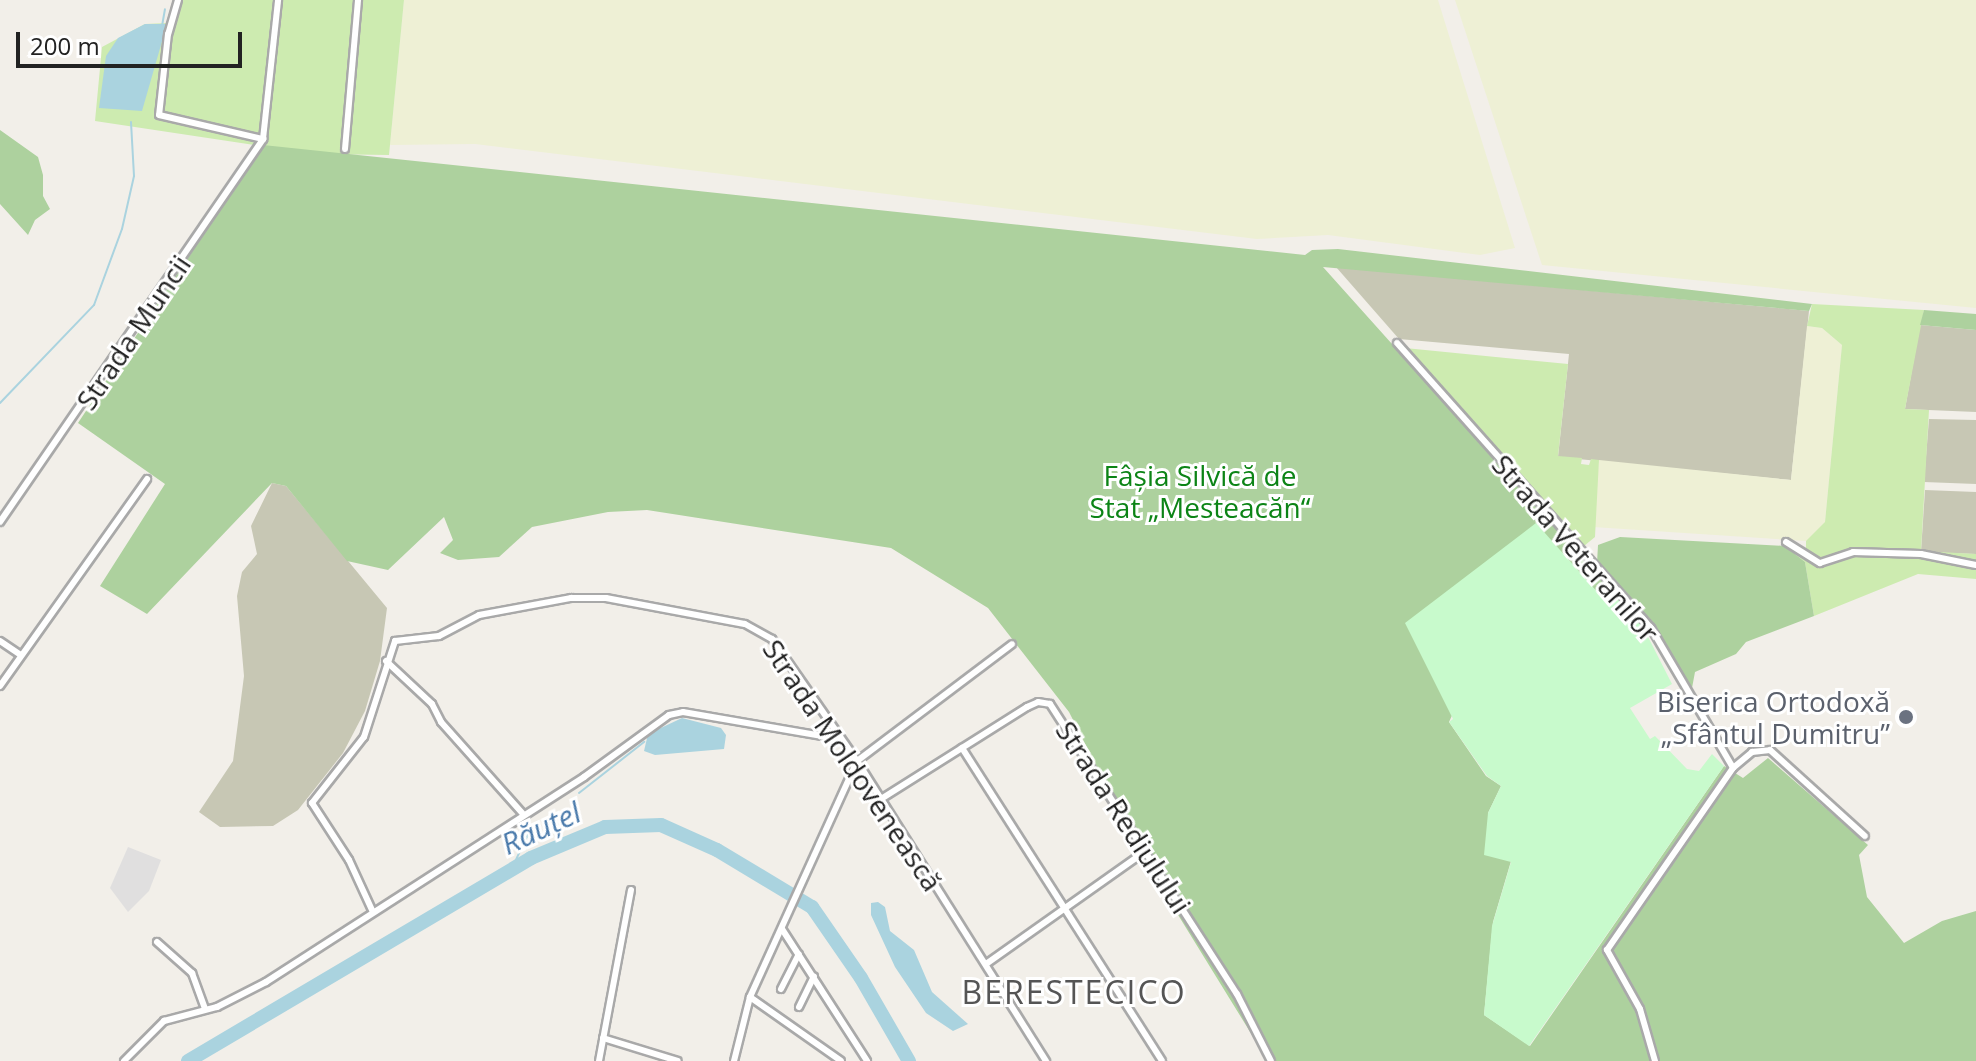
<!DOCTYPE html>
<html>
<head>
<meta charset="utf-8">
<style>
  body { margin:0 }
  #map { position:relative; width:1976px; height:1061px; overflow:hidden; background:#f2efe9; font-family:"Open Sans",sans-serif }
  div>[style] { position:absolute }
  .residential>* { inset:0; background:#e0dfdf }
  .construction>* { inset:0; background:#c7c7b4 }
  .farmland>* { inset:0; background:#eef0d5 }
  .grass>* { inset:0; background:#cdebb0 }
  .forest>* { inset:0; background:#add19e }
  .park>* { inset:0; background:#c8facc }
  .water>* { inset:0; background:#aad3df }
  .stream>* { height:2px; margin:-1px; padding:0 1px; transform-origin:1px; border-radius:1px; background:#aad3df }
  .river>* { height:14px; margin:-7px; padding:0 7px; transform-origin:7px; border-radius:7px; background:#aad3df }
  .roads { filter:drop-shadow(2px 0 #a9a9a9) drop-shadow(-2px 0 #a9a9a9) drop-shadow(0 2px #a9a9a9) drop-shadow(0 -2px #a9a9a9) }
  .minor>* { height:6px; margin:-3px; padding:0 3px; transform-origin:3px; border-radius:3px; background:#fff }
  .dots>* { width:22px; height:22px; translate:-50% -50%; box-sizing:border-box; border:4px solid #fff; border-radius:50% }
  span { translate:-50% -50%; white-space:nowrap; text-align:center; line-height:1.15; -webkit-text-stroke:6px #fff; paint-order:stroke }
  .street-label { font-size:28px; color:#222 }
  .park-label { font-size:28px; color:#0c8416 }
  .worship-label { font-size:28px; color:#5b616d }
  .right { translate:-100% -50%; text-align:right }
  .water-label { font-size:30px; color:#4a7aab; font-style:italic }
  .quarter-label { font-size:32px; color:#555; letter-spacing:2px }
  .scale { position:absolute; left:16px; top:32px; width:226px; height:36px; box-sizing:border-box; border:4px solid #222; border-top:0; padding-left:10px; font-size:24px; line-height:28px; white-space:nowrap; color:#222; -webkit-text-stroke:6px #fff; paint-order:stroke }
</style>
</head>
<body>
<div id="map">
  <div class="residential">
    <i style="clip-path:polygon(128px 847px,161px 860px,149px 891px,128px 912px,110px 888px)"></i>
  </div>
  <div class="construction">
    <i style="clip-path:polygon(1336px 267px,1809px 311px,1791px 480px,1558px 457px,1569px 354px,1399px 339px)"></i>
    <i style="clip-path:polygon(1920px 325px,1976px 330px,1976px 412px,1905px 409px)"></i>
    <i style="clip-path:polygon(1929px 419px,1976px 420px,1976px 484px,1924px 482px)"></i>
    <i style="clip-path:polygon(272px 483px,286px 486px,387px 608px,380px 661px,365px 711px,343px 753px,298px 810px,273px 826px,220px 827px,199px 812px,233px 761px,244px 676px,237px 596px,242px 572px,257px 554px,251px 526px)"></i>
    <i style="clip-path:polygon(1925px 490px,1976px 492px,1976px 554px,1921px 552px)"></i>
  </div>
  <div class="farmland">
    <i style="clip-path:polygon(404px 0,1438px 0,1515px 248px,1480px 255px,1328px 235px,1257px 239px,475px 144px,390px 145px)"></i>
    <i style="clip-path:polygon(1455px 0,1976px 0,1976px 308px,1542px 265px)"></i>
    <i style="clip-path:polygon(1807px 326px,1822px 328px,1842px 345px,1825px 522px,1819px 532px,1806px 541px,1593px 527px,1599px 460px,1791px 480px)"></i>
  </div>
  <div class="grass">
    <i style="clip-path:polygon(175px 0,404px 0,389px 155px,314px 154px,95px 121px,102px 47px,145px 24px,167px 23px)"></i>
    <i style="clip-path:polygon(1812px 304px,1924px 310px,1905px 409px,1929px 410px,1921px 551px,1976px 554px,1976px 579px,1918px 574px,1814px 616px,1805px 562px,1785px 546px,1806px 548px,1806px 541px,1825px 522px,1842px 345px,1822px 328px,1807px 326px)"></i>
    <i style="clip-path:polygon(1405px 348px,1568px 364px,1558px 456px,1582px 458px,1581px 464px,1589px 465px,1591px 459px,1599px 460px,1595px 537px,1584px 546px)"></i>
  </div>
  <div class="forest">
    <i style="clip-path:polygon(0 130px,38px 157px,43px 175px,43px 196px,50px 209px,35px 220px,28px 235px,0 204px)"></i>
    <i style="clip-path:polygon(263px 145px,1305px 255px,1312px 250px,1338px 249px,1812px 304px,1809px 311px,1323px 267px,1608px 585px,1600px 596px,1538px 527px,1449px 722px,1486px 776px,1501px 786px,1488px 813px,1511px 861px,1493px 922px,1484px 1015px,1530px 1046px,1724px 766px,1743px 778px,1768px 758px,1868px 845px,1859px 855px,1867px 897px,1904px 943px,1942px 921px,1976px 911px,1976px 1061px,1268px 1061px,1143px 858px,1069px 712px,988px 608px,891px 548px,647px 510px,608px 512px,532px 527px,499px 557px,458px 560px,440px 553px,453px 540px,444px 517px,388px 570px,347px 561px,286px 486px,272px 483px,147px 614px,100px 586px,165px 484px,78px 423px)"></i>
    <i style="clip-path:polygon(1924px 310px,1976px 314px,1976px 330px,1920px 325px)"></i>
    <i style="clip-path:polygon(1620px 537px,1785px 546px,1805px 562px,1814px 616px,1746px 642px,1736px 654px,1695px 672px,1692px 688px,1654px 625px,1597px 563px,1598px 545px)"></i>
  </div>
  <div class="park">
    <i style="clip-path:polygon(1536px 523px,1600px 595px,1608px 585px,1644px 629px,1672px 684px,1630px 708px,1650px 739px,1655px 736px,1687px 769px,1699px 771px,1712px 754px,1724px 766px,1529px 1046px,1484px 1015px,1492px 926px,1511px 862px,1484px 855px,1488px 813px,1501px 786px,1487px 776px,1449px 722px,1453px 719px,1405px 623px)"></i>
  </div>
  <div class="water">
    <i style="clip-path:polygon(145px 24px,167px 24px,142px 111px,99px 108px,106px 56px,118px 38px)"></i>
    <i style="clip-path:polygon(682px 718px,721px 728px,726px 735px,724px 749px,655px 755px,644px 751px,648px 734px)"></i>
    <i style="clip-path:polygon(878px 902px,885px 907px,890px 931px,914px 950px,932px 992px,968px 1024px,953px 1031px,926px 1013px,895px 967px,871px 915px,871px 903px)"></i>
  </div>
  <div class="stream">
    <i style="left:162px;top:26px;width:17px;rotate:-80deg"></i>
    <i style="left:0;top:403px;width:136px;rotate:-46.2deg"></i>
    <i style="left:94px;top:305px;width:81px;rotate:-69.8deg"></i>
    <i style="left:122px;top:229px;width:54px;rotate:-77.2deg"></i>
    <i style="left:134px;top:176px;width:54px;rotate:-93.2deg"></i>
    <i style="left:579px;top:793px;width:83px;rotate:-38.1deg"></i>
    <i style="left:512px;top:868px;width:47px;rotate:-64.5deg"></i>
  </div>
  <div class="river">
    <i style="left:188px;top:1061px;width:399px;rotate:-30.6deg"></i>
    <i style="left:531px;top:858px;width:80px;rotate:-22.7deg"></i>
    <i style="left:605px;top:827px;width:56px;rotate:-2deg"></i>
    <i style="left:661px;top:825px;width:61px;rotate:24.1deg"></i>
    <i style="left:717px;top:850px;width:111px;rotate:31deg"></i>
    <i style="left:812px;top:907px;width:86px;rotate:55.4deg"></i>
    <i style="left:861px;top:978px;width:96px;rotate:60deg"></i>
  </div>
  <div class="roads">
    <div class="minor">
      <i style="left:178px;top:0;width:35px;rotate:106deg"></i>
      <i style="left:168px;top:34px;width:81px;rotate:96.3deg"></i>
      <i style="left:159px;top:115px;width:107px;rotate:13deg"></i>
      <i style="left:345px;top:149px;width:150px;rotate:-85deg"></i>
      <i style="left:1397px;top:343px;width:382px;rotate:48.3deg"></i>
      <i style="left:1651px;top:628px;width:162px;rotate:59.6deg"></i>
      <i style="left:0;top:522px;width:465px;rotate:-55.5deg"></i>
      <i style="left:263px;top:139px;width:140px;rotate:-83.8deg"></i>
      <i style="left:1786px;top:542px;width:40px;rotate:32deg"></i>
      <i style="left:1820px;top:563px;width:35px;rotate:-18deg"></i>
      <i style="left:1853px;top:552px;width:68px;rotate:1.7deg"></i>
      <i style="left:1921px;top:554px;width:56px;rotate:11.3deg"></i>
      <i style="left:0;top:641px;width:25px;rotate:34deg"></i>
      <i style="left:386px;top:661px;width:63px;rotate:43.1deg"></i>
      <i style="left:432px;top:704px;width:20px;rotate:63deg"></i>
      <i style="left:441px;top:722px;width:122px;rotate:48.3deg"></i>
      <i style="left:0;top:686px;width:254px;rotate:-54.6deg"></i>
      <i style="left:962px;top:748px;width:371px;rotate:57.4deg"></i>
      <i style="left:881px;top:799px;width:173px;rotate:-32.2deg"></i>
      <i style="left:1027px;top:707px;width:12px;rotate:-24deg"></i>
      <i style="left:1038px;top:702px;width:12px;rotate:9deg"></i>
      <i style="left:1050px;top:704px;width:345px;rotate:57.2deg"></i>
      <i style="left:1237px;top:994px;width:75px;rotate:63.1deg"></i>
      <i style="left:372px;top:910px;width:55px;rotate:-114.7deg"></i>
      <i style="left:349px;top:860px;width:68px;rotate:-123deg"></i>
      <i style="left:312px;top:803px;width:84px;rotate:-51.8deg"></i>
      <i style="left:364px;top:737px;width:101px;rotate:-72.1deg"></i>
      <i style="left:395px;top:641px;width:44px;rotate:-6.5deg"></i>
      <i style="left:439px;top:636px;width:45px;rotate:-27.7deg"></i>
      <i style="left:479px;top:615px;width:94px;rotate:-10.5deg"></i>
      <i style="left:571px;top:598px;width:35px"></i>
      <i style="left:606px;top:598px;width:141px;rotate:10.6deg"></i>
      <i style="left:745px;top:624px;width:31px;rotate:29deg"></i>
      <i style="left:772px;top:639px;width:149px;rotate:55.1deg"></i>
      <i style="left:857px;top:761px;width:355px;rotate:57.8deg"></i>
      <i style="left:782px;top:929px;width:157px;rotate:57.2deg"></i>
      <i style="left:157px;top:942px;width:47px;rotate:41.5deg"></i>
      <i style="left:192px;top:973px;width:37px;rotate:70deg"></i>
      <i style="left:986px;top:964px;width:197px;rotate:-35.3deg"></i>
      <i style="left:781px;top:989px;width:39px;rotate:-63deg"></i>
      <i style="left:750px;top:997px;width:111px;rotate:35.1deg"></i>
      <i style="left:799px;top:1007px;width:34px;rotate:-64deg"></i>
      <i style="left:603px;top:1038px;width:78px;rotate:17deg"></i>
      <i style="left:124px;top:1061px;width:57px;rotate:-45deg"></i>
      <i style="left:164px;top:1021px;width:55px;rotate:-14.8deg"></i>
      <i style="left:217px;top:1007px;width:55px;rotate:-27deg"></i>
      <i style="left:266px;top:982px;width:378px;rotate:-32.8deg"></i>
      <i style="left:584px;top:777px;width:105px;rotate:-36.1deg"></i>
      <i style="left:669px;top:715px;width:14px;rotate:-12deg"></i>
      <i style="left:683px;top:712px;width:159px;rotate:9.8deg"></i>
      <i style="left:599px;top:1061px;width:174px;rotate:-79.4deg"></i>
      <i style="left:734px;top:1061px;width:66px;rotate:-76deg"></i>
      <i style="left:750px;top:997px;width:259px;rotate:-65.6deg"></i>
      <i style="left:857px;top:761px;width:194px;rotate:-37deg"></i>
      <i style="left:1655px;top:1061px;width:54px;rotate:-106.1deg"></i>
      <i style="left:1640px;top:1009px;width:68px;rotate:-119.2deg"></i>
      <i style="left:1607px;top:950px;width:221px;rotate:-55.3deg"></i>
      <i style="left:1733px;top:768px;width:25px;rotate:-40deg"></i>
      <i style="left:1752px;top:752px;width:18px;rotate:-6deg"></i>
      <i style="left:1770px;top:750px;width:128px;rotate:42.2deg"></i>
    </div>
  </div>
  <div class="dots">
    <i style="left:1906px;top:717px;background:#6b7280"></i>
  </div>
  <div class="street-label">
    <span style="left:133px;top:332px;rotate:-56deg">Strada Muncii</span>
    <span style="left:1576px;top:548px;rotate:49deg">Strada Veteranilor</span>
    <span style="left:853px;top:765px;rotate:56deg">Strada Moldovenească</span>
    <span style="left:1124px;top:817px;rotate:57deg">Strada Rediulului</span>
  </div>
  <div class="park-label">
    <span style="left:1200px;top:491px">Fâșia Silvică de<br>Stat „Mesteacăn“</span>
  </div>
  <div class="worship-label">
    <span class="right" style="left:1890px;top:717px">Biserica Ortodoxă<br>„Sfântul Dumitru”</span>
  </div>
  <div class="water-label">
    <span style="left:541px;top:828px;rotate:-25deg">Răuțel</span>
  </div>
  <div class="quarter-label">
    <span style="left:1074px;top:992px">BERESTECICO</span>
  </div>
  <div class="scale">200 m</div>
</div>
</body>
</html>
